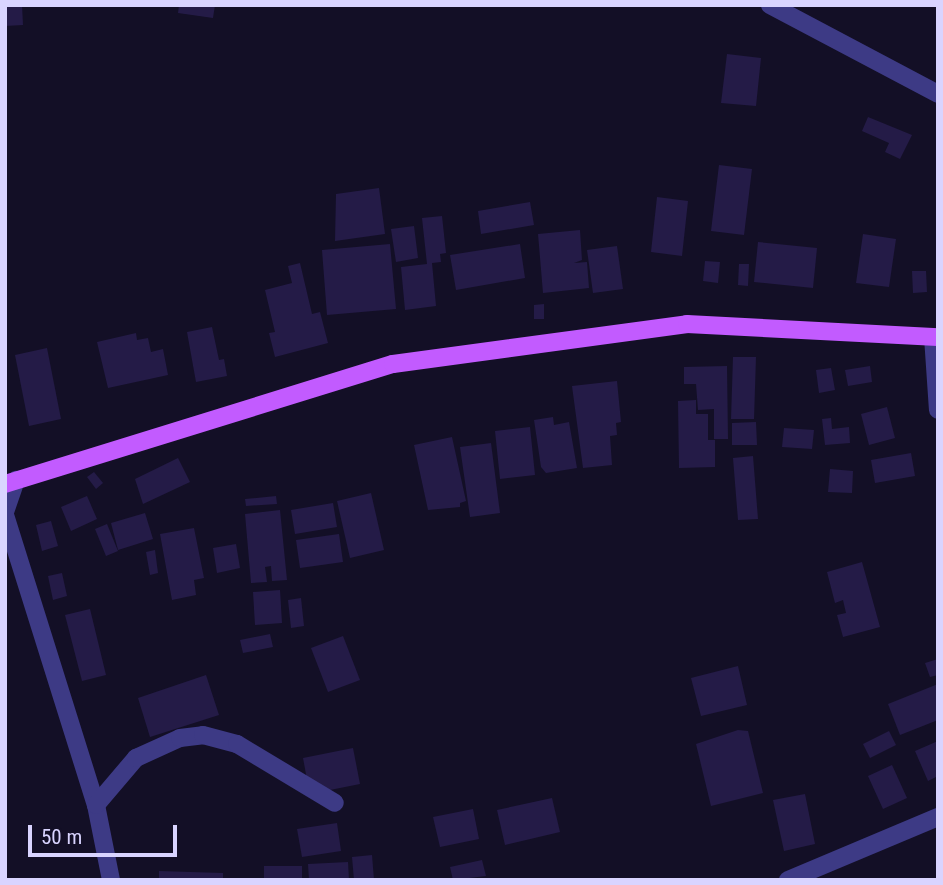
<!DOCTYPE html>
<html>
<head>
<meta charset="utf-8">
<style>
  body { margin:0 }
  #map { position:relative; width:943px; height:885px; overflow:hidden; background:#130f26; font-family:"Roboto Condensed",sans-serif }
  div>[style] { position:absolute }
  .building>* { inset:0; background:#241b47 }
  .minor>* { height:18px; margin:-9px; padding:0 9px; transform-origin:9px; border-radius:9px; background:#3d3a85 }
  .major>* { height:18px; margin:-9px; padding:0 9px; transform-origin:9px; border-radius:9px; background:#c25bff }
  span { translate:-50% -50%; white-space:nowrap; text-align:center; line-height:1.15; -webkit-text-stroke:7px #130f26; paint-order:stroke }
  .frame { position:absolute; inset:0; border:7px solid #d9d4ff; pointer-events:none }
  .scale { position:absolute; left:28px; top:825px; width:149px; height:32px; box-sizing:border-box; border:4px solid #d9d4ff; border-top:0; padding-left:9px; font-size:21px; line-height:24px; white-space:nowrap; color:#d9d4ff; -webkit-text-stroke:5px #130f26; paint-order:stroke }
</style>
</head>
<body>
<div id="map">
  <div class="building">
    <i style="clip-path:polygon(5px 5px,22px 5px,23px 25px,5px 26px)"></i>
    <i style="clip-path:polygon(179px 5px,215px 5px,213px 18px,178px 13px)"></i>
    <i style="clip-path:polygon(727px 54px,761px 58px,756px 106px,721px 103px)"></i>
    <i style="clip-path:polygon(868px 117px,912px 135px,900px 159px,885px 152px,889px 143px,862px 131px)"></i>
    <i style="clip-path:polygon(719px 165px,752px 169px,744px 235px,711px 231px)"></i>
    <i style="clip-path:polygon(379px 188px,385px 234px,335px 241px,336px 194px)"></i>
    <i style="clip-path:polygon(657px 197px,688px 201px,682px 256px,651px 252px)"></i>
    <i style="clip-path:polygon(530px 202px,534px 225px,481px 234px,478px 211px)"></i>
    <i style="clip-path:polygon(442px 216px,446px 253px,440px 254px,441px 262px,432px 263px,436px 306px,405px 310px,401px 267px,427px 264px,422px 218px)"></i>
    <i style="clip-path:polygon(414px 226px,418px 258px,396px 262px,391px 229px)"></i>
    <i style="clip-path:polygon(580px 230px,582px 260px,574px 263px,587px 262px,589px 288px,543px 293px,538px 234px)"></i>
    <i style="clip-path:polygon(863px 234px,896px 239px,889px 287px,856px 283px)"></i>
    <i style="clip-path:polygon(758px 242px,817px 248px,813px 288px,754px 282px)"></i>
    <i style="clip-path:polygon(390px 244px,396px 309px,327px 315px,322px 250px)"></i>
    <i style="clip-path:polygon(520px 244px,525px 278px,456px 290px,450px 255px)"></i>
    <i style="clip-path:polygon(617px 246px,623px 289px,593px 293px,587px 250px)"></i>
    <i style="clip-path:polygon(705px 261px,720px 262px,718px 283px,703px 281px)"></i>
    <i style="clip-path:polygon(300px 263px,312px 314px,320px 312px,328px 343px,275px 357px,269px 333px,275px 332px,265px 290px,292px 283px,288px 266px)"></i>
    <i style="clip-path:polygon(739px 264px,749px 264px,748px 286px,738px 285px)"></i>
    <i style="clip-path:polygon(912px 271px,926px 271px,927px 292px,913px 293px)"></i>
    <i style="clip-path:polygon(544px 304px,544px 319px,534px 319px,534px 305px)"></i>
    <i style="clip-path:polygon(212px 327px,219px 360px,224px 359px,227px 376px,196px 382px,187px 332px)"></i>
    <i style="clip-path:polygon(136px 333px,137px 340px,148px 338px,151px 352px,163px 349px,168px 375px,108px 388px,97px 342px)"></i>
    <i style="clip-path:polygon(47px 348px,61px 419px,29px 426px,15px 355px)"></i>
    <i style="clip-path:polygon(733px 357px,756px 357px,754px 419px,731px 419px)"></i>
    <i style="clip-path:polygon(727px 366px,728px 439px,714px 439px,714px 409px,698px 410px,696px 384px,684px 384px,684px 367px)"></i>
    <i style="clip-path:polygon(870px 366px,872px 382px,848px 386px,845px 370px)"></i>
    <i style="clip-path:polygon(831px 368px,835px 390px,819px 393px,816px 370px)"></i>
    <i style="clip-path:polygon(617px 381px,621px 422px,616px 423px,617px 435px,610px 436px,612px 465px,583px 468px,572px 386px)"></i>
    <i style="clip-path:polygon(696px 400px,696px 414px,708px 414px,708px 440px,715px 440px,715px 467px,679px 468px,678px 401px)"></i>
    <i style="clip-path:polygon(887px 407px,895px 438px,869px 445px,861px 414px)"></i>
    <i style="clip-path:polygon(553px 417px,554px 425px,569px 422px,577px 468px,546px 473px,541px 467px,534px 420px)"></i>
    <i style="clip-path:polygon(831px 418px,832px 429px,849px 427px,850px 443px,825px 445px,822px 419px)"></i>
    <i style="clip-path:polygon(756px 422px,757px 445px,732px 445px,732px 423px)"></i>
    <i style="clip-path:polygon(530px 427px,535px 475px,500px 479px,495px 431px)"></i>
    <i style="clip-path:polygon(784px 428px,814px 430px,812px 449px,782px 447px)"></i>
    <i style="clip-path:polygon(452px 437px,466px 501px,460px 503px,460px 507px,428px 510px,414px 445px)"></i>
    <i style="clip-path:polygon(491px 443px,500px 513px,470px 517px,460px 447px)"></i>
    <i style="clip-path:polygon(911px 453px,915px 476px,875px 483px,871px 460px)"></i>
    <i style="clip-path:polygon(753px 456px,758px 519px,738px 520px,733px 458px)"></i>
    <i style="clip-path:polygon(178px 458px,190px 482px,143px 504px,135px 479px)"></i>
    <i style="clip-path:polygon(830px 469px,853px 471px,852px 493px,828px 492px)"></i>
    <i style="clip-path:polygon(94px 472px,103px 483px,96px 489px,87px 477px)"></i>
    <i style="clip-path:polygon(371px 493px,384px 550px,350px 558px,337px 501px)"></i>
    <i style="clip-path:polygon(87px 496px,97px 519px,71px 531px,61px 507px)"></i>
    <i style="clip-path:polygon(276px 496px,277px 504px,246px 506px,245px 499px)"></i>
    <i style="clip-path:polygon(333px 503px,337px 527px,295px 534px,291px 510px)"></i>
    <i style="clip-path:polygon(280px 510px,287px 580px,272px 581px,271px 566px,265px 567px,267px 582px,251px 583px,245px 514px)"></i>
    <i style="clip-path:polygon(145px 513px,153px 539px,118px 550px,111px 523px)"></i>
    <i style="clip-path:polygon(51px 521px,58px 546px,42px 551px,36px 525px)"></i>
    <i style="clip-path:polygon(107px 524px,118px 551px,106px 556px,95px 529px)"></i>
    <i style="clip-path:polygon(194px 528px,204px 578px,194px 580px,196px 595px,172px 600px,160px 534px)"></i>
    <i style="clip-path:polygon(339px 534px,343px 562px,300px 568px,296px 540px)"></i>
    <i style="clip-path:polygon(236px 544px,240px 568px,217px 573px,213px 548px)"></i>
    <i style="clip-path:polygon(155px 550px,158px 573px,150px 575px,146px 552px)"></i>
    <i style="clip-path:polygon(862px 562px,880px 627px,843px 637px,837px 615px,846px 613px,843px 600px,835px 603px,827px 572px)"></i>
    <i style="clip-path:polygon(62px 573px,67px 596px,53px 600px,48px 576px)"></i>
    <i style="clip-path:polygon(280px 590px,282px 623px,255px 625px,253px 592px)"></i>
    <i style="clip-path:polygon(301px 598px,304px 626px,291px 628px,288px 600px)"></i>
    <i style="clip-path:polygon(90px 609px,106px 675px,82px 681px,65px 615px)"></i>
    <i style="clip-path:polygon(270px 634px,273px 647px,243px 653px,240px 640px)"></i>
    <i style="clip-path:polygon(343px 636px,360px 680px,328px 692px,311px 648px)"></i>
    <i style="clip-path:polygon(938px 659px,938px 675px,930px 677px,925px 663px)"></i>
    <i style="clip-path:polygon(738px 666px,747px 705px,701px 716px,691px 678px)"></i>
    <i style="clip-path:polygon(206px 675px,219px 715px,150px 737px,138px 698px)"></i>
    <i style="clip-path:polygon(938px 684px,938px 720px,900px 735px,888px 704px)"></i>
    <i style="clip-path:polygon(738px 730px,748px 731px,763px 793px,711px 806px,696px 744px)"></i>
    <i style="clip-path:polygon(889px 731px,896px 745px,870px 758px,863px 744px)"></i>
    <i style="clip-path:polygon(938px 741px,938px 776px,928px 781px,915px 751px)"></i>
    <i style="clip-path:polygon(353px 748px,360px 784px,320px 792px,308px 785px,303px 758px)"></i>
    <i style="clip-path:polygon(892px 765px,907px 798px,883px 809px,868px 776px)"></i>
    <i style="clip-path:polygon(805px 794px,815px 844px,784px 851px,773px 800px)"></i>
    <i style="clip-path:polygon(552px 798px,560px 832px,505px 845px,497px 810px)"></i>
    <i style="clip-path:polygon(473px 809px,479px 839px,440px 847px,433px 817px)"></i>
    <i style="clip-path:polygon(337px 823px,341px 851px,302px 857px,297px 829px)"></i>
    <i style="clip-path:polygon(372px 855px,374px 880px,354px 880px,352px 857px)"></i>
    <i style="clip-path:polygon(482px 860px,486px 876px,453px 880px,450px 867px)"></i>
    <i style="clip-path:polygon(348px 862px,349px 880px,309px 880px,308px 864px)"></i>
    <i style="clip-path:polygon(264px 866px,302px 866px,302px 880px,264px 880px)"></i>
    <i style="clip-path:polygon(159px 871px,223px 873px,223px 880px,159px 880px)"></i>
  </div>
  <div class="minor">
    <i style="left:770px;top:5px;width:190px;rotate:27.9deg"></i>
    <i style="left:933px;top:337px;width:73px;rotate:86.1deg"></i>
    <i style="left:5px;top:512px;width:34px;rotate:-71deg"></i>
    <i style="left:5px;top:515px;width:304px;rotate:72.6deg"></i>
    <i style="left:96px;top:805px;width:76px;rotate:78.7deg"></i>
    <i style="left:96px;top:805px;width:62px;rotate:-49.6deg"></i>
    <i style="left:136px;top:758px;width:48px;rotate:-24.4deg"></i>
    <i style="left:180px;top:738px;width:23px;rotate:-7deg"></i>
    <i style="left:203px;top:735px;width:35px;rotate:15deg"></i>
    <i style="left:237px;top:744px;width:114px;rotate:31deg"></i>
    <i style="left:788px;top:880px;width:163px;rotate:-22.8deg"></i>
  </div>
  <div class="major">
    <i style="left:5px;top:484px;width:406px;rotate:-17.2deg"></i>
    <i style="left:393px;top:364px;width:297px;rotate:-7.7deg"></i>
    <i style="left:687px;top:324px;width:251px;rotate:3deg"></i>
  </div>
  <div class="frame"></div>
  <div class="scale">50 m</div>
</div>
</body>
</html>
